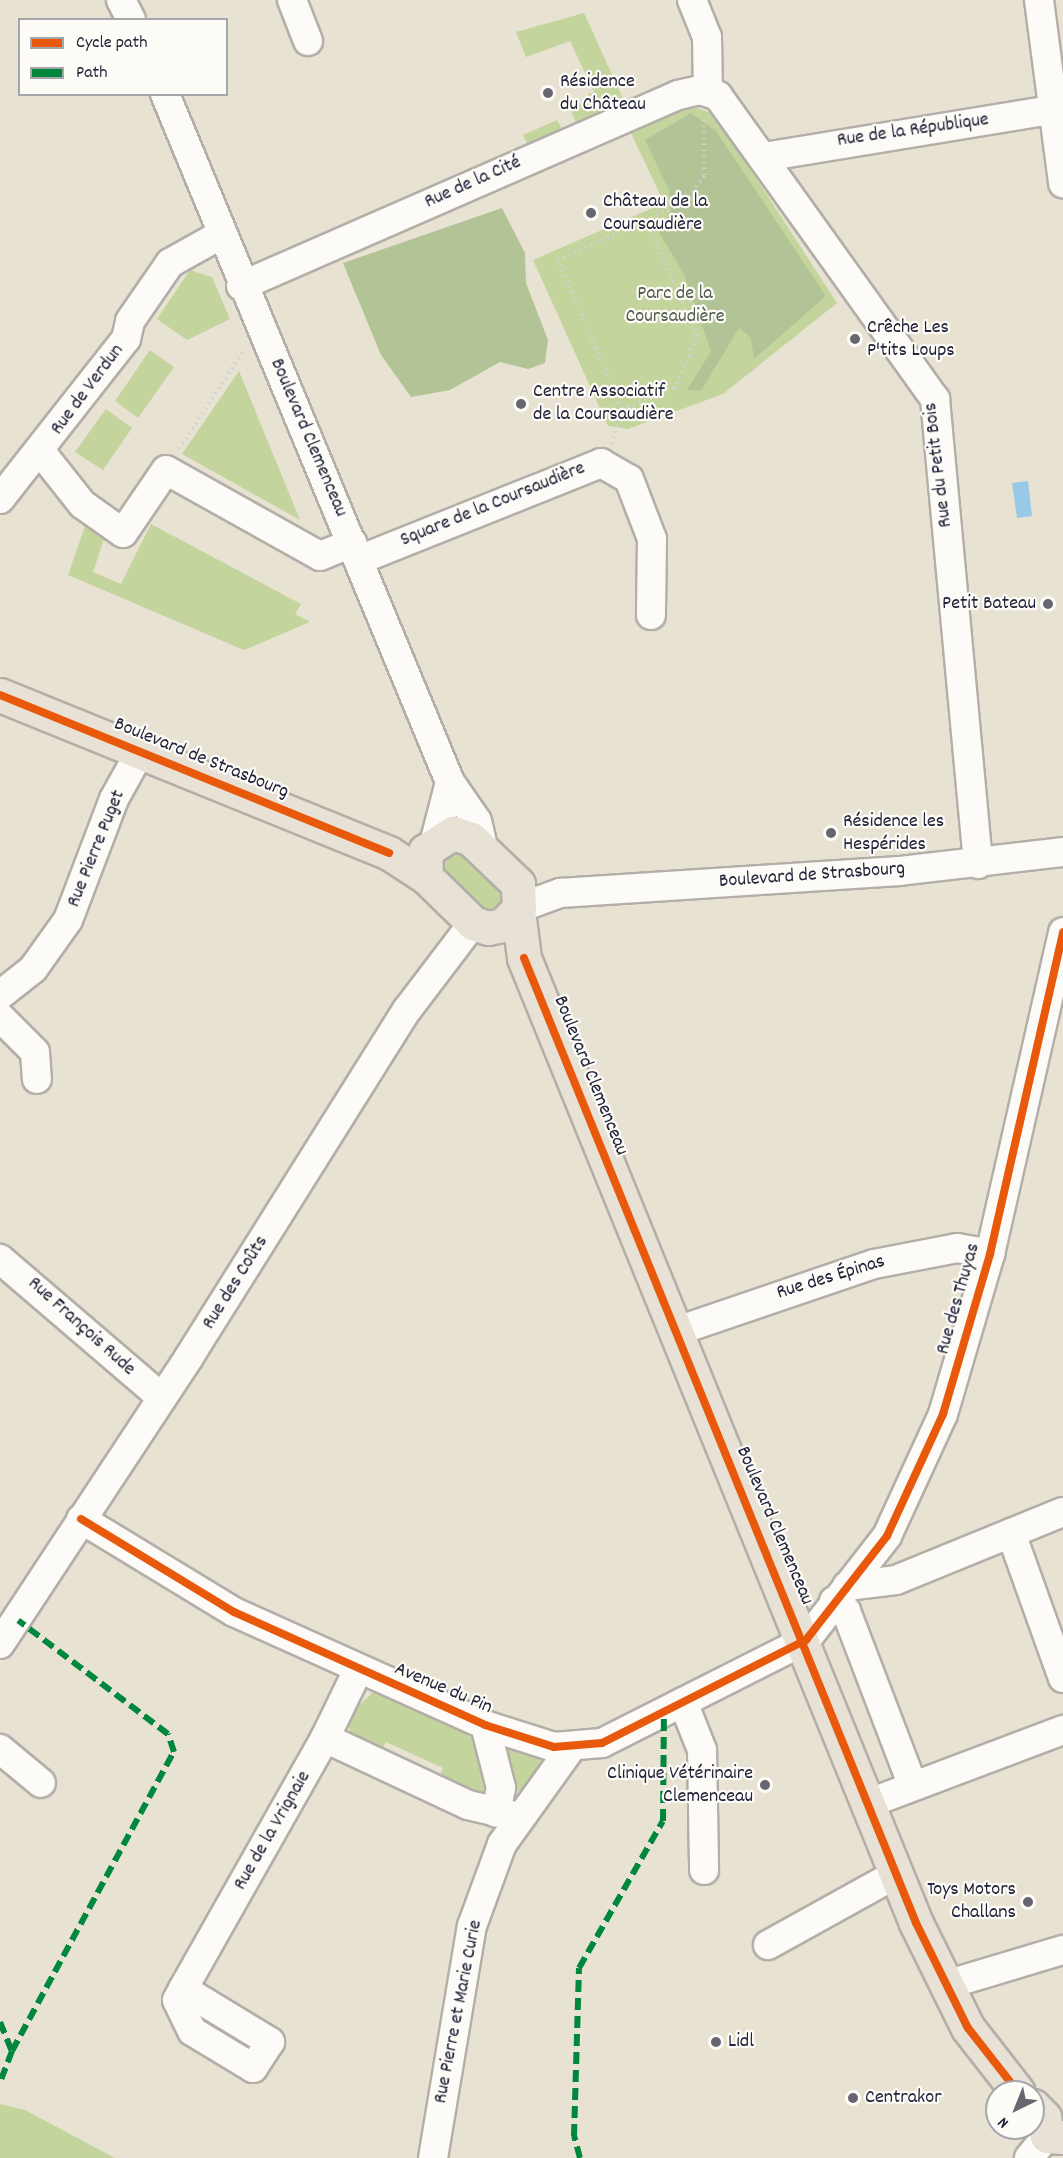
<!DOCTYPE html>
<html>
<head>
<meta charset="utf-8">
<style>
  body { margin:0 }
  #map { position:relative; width:1063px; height:2158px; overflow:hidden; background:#e8e2d3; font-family:Dekko,sans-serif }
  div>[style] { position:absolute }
  .green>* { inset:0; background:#c4d49d }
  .forest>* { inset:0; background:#b2c495 }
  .water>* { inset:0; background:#98cae7 }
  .path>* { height:4px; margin-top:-2px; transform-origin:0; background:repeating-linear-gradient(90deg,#d3d1cf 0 1.5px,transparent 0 6px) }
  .roads { filter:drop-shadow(2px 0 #b3afa8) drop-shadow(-2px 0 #b3afa8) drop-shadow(0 2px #b3afa8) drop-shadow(0 -2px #b3afa8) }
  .minor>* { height:28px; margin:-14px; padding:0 14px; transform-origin:14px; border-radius:14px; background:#fcfbf8 }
  .major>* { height:33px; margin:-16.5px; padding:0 16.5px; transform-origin:16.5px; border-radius:16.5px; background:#e8e1d5 }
  .quiet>* { height:6px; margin-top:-3px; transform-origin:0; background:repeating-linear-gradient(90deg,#00873e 0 12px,transparent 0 18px) }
  .cycleway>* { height:8px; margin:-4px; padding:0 4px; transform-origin:4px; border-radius:4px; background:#e8590c }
  .dots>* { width:16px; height:16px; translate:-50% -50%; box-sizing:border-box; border:3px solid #fdfcf7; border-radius:50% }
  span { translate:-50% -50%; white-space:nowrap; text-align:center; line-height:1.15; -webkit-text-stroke:4.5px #fdfcf7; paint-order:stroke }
  .poi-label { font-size:20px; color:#22223b }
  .left { translate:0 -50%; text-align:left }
  .right { translate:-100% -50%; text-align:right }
  .street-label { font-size:20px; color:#22223b }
  .park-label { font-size:20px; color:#515c4e }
  .legend { position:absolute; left:18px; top:18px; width:210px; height:78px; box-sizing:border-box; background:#fdfcf7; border:2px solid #a5a5ac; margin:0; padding:8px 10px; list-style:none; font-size:18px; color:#22223b }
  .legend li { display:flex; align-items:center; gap:12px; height:30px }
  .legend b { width:30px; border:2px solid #a5a5ac }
  .north { position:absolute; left:985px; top:2080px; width:60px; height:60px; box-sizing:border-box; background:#fdfcf7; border:2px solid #a5a5ac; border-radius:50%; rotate:223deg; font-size:16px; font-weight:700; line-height:24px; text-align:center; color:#22223b }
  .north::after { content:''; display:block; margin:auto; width:21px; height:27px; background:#676570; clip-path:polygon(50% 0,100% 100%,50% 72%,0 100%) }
</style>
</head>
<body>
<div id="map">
  <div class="green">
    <i style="clip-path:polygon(584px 13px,625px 103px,576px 123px,570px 108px,590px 100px,588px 94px,594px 92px,570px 41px,526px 57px,516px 32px)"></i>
    <i style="clip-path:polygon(693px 106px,715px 115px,837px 303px,723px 394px,628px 429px,608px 426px,533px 260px,664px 203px,631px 133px)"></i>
    <i style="clip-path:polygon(557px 120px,563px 131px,528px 145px,523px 135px)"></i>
    <i style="clip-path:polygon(190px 270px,212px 277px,230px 319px,187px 340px,157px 319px)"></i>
    <i style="clip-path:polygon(150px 350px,174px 367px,138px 418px,115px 401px)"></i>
    <i style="clip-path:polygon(239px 371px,300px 520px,182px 454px)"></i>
    <i style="clip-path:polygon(106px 409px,132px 428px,103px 470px,75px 452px)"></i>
    <i style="clip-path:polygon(88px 518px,107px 530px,93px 572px,121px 584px,151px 524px,301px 604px,295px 614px,310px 622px,244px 650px,68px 575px)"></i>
    <i style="clip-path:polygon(459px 846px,508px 895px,498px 912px,479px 913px,442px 879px,436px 858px)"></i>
    <i style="clip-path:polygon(373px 1692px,393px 1693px,459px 1722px,481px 1752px,490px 1785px,485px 1795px,437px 1783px,443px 1768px,386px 1742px,379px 1755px,353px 1744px,347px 1718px)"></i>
    <i style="clip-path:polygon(508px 1749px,547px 1757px,547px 1765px,519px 1791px,515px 1791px,504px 1752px)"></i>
    <i style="clip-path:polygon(0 2104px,25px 2110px,115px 2158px,0 2158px)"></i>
  </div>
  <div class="forest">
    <i style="clip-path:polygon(691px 113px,716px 131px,826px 296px,754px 359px,751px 338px,739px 328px,701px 391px,687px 390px,711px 351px,684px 274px,655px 226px,671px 215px,669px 190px,645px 140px)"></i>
    <i style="clip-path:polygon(502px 208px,525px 253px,526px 283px,548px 340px,545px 363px,528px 369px,500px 362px,450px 390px,411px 397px,381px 355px,343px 263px)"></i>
  </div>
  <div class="water">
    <i style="clip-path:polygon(1028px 481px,1032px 516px,1017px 518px,1012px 483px)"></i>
  </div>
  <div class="path">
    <i style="left:622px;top:409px;width:56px;rotate:-21deg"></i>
    <i style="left:674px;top:389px;width:58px;rotate:-65.6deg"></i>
    <i style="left:698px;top:336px;width:127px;rotate:-114.1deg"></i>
    <i style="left:612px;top:444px;width:36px;rotate:-74deg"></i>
    <i style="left:622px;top:409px;width:162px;rotate:-113.2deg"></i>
    <i style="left:558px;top:260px;width:141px;rotate:-24.4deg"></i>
    <i style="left:686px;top:202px;width:32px;rotate:-56deg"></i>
    <i style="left:704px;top:175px;width:57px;rotate:-90deg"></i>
    <i style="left:179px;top:449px;width:118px;rotate:-56.7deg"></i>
  </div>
  <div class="roads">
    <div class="minor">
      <i style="left:121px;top:0;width:22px;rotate:63deg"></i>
      <i style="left:292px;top:0;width:44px;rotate:68.7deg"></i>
      <i style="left:692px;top:0;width:40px;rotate:68deg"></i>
      <i style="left:707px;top:37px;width:55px;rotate:89deg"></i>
      <i style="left:1039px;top:0;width:185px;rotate:82.5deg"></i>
      <i style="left:165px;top:94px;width:745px;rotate:67.5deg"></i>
      <i style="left:764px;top:157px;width:303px;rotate:-9.3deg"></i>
      <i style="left:241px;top:286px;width:477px;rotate:-23.6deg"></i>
      <i style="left:678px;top:95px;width:23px;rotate:-13deg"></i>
      <i style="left:700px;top:90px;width:19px;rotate:18deg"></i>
      <i style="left:718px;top:96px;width:373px;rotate:54.4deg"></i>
      <i style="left:935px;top:399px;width:467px;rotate:84.7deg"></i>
      <i style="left:41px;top:452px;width:66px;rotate:51.7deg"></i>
      <i style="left:82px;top:504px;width:50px;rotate:35.3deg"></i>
      <i style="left:123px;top:533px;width:76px;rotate:-55.7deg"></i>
      <i style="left:166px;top:470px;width:176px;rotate:29.2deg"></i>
      <i style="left:320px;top:556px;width:35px;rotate:-22deg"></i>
      <i style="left:0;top:499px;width:204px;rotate:-51.8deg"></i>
      <i style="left:126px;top:339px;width:18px;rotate:-77deg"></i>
      <i style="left:130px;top:321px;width:70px;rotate:-55.4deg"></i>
      <i style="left:170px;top:263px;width:60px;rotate:-29.1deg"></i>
      <i style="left:359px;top:560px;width:261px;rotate:-21.8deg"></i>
      <i style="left:601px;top:463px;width:32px;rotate:30deg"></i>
      <i style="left:629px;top:479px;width:64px;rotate:69deg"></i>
      <i style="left:652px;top:539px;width:76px;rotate:90.8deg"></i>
      <i style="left:435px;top:840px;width:60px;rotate:-75.5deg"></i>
      <i style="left:450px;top:782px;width:47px;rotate:55.3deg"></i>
      <i style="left:477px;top:821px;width:31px;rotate:77deg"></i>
      <i style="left:519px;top:908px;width:44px;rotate:-20.1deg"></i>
      <i style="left:560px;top:893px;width:340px;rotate:-3.7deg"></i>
      <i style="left:899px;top:871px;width:165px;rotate:-6.6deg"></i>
      <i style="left:0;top:995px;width:42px;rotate:-38.2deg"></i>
      <i style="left:33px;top:969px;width:60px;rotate:-54.5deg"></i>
      <i style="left:68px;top:920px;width:129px;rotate:-69.2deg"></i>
      <i style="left:114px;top:799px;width:54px;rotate:-61deg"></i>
      <i style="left:0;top:1017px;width:49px;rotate:45deg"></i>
      <i style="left:35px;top:1052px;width:27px;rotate:86deg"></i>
      <i style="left:0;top:1259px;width:211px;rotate:40.6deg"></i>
      <i style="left:677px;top:1331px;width:208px;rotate:-18.8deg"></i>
      <i style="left:874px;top:1264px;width:85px;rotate:-10.9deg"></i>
      <i style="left:957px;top:1248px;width:34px;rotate:10deg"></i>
      <i style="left:81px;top:1519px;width:179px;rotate:31.3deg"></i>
      <i style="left:234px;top:1612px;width:275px;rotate:24.2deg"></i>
      <i style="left:485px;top:1725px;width:72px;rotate:17.7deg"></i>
      <i style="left:554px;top:1747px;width:48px;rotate:-4.8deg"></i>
      <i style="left:602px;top:1743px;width:229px;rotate:-26.8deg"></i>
      <i style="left:806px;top:1640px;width:132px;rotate:-52.1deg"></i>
      <i style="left:887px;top:1536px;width:134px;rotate:-65.3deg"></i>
      <i style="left:943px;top:1414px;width:167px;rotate:-73.6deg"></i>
      <i style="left:990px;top:1254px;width:330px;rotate:-77.2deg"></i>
      <i style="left:1011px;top:1533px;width:154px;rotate:70.3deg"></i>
      <i style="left:847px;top:1586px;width:49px;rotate:-7deg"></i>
      <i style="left:896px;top:1580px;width:180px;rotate:-22.2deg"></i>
      <i style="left:834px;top:1601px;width:16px;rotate:40deg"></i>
      <i style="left:846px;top:1611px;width:187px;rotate:69.1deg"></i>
      <i style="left:0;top:1644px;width:344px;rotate:-56.6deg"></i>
      <i style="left:189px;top:1357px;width:410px;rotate:-57.9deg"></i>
      <i style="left:407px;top:1010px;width:109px;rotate:-52.8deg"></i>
      <i style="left:683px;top:1702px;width:52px;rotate:68.4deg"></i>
      <i style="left:702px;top:1750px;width:120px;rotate:89deg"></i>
      <i style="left:485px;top:1725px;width:65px;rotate:75.7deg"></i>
      <i style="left:501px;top:1788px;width:25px;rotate:102deg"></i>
      <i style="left:325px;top:1738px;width:158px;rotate:25.1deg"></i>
      <i style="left:468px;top:1805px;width:52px;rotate:13.2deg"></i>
      <i style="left:0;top:1749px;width:53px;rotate:39.7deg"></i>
      <i style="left:867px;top:1804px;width:210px;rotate:-20.7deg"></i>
      <i style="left:768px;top:1945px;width:146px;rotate:-29deg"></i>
      <i style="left:946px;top:1985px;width:122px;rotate:-16.7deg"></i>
      <i style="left:183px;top:1989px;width:102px;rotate:31.3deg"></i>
      <i style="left:270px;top:2042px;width:31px;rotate:123deg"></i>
      <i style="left:253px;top:2068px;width:71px;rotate:-148.8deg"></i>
      <i style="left:192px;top:2031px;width:34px;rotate:-116deg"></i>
      <i style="left:177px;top:2000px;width:13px;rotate:-61deg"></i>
      <i style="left:183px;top:1989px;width:288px;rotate:-60.5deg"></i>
      <i style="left:325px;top:1738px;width:76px;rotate:-64.1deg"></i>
      <i style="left:433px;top:2158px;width:235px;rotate:-80.5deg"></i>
      <i style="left:472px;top:1926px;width:87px;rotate:-69.9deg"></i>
      <i style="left:502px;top:1844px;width:118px;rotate:-54.3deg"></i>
      <i style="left:1029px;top:2158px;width:28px;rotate:-51deg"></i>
    </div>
    <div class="major">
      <i style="left:0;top:695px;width:420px;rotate:22.1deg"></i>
      <i style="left:389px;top:853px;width:44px;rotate:33deg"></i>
      <i style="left:453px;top:833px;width:19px;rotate:18deg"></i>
      <i style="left:471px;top:839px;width:65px;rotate:43.8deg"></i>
      <i style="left:518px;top:884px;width:24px;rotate:88deg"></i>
      <i style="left:519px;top:908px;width:23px;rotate:133deg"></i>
      <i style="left:503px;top:925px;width:15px;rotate:169deg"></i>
      <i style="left:488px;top:928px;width:16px;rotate:-162deg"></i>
      <i style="left:473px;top:923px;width:66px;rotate:-135.6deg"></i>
      <i style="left:426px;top:877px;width:26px;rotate:-92deg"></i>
      <i style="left:425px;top:851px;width:33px;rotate:-33deg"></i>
      <i style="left:518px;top:911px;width:47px;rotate:82.7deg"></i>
      <i style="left:524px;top:958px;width:1042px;rotate:67.89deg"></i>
      <i style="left:916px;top:1923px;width:117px;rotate:63.7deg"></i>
      <i style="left:968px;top:2028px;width:81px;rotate:52deg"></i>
      <i style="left:1033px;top:2106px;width:16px;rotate:45deg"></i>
      <i style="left:1044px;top:2117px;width:19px;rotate:81deg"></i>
      <i style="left:1047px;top:2136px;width:16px;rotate:4deg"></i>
    </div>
  </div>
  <div class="quiet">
    <i style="left:0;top:2022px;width:31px;rotate:68deg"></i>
    <i style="left:12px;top:2051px;width:33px;rotate:111deg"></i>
    <i style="left:12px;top:2051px;width:340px;rotate:-61.6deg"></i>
    <i style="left:174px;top:1752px;width:19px;rotate:-108deg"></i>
    <i style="left:168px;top:1734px;width:188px;rotate:-142.8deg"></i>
    <i style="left:580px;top:2158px;width:23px;rotate:-105deg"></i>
    <i style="left:574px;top:2136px;width:168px;rotate:-88.3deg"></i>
    <i style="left:579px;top:1968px;width:169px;rotate:-60.3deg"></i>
    <i style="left:663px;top:1821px;width:109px;rotate:-89.5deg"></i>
  </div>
  <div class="cycleway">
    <i style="left:0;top:695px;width:420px;rotate:22.1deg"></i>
    <i style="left:524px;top:958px;width:1042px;rotate:67.89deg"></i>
    <i style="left:916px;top:1923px;width:117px;rotate:63.7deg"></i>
    <i style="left:968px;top:2028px;width:81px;rotate:52deg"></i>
    <i style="left:81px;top:1519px;width:179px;rotate:31.3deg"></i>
    <i style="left:234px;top:1612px;width:275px;rotate:24.2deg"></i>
    <i style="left:485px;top:1725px;width:72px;rotate:17.7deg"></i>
    <i style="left:554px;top:1747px;width:48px;rotate:-4.8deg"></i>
    <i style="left:602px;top:1743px;width:229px;rotate:-26.8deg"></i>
    <i style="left:806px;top:1640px;width:132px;rotate:-52.1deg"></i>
    <i style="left:887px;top:1536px;width:134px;rotate:-65.3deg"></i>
    <i style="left:943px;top:1414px;width:167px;rotate:-73.6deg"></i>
    <i style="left:990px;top:1254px;width:330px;rotate:-77.2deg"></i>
  </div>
  <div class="dots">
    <i style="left:548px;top:93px;background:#676570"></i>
    <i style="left:591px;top:213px;background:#676570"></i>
    <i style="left:855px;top:339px;background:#676570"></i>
    <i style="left:521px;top:404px;background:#676570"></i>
    <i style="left:1048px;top:604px;background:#676570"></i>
    <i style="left:831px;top:833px;background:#676570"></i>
    <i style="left:765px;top:1785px;background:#676570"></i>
    <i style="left:1028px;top:1902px;background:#676570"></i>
    <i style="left:716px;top:2042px;background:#676570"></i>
    <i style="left:853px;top:2098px;background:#676570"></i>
  </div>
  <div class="poi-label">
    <span class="left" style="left:560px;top:94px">Résidence<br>du Château</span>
    <span class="left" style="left:603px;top:214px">Château de la<br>Coursaudière</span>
    <span class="left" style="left:867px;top:340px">Crêche Les<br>P'tits Loups</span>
    <span class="left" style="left:533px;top:404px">Centre Associatif<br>de la Coursaudière</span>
    <span class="right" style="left:1036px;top:604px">Petit Bateau</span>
    <span class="left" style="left:843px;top:834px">Résidence les<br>Hespérides</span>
    <span class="right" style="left:753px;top:1786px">Clinique Vétérinaire<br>Clemenceau</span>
    <span class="right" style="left:1016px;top:1902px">Toys Motors<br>Challans</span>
    <span class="left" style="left:728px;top:2042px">Lidl</span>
    <span class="left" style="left:865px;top:2098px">Centrakor</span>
  </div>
  <div class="street-label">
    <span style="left:913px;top:131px;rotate:-8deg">Rue de la République</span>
    <span style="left:473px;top:183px;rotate:-24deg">Rue de la Cité</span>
    <span style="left:88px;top:390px;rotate:-53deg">Rue de Verdun</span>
    <span style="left:308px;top:438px;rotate:67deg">Boulevard Clemenceau</span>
    <span style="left:939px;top:465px;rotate:-97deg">Rue du Petit Bois</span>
    <span style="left:493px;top:505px;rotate:-22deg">Square de la Coursaudière</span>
    <span style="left:201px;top:759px;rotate:22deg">Boulevard de Strasbourg</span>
    <span style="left:97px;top:849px;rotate:-68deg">Rue Pierre Puget</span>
    <span style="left:812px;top:876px;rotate:-4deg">Boulevard de Strasbourg</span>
    <span style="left:590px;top:1076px;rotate:68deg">Boulevard Clemenceau</span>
    <span style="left:831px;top:1278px;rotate:-17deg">Rue des Épinas</span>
    <span style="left:236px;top:1283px;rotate:-58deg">Rue des Coûts</span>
    <span style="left:959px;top:1299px;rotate:-74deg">Rue des Thuyas</span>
    <span style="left:81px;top:1327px;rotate:42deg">Rue François Rude</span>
    <span style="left:774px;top:1526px;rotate:67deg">Boulevard Clemenceau</span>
    <span style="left:443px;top:1689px;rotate:23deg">Avenue du Pin</span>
    <span style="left:273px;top:1831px;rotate:-60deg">Rue de la Vrignaie</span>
    <span style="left:459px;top:2012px;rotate:-79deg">Rue Pierre et Marie Curie</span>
  </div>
  <div class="park-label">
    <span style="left:675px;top:306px">Parc de la<br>Coursaudière</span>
  </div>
  <ul class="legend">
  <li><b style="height:8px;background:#e8590c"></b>Cycle path</li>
  <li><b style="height:8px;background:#00873e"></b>Path</li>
  </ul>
  <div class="north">N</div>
</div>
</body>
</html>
